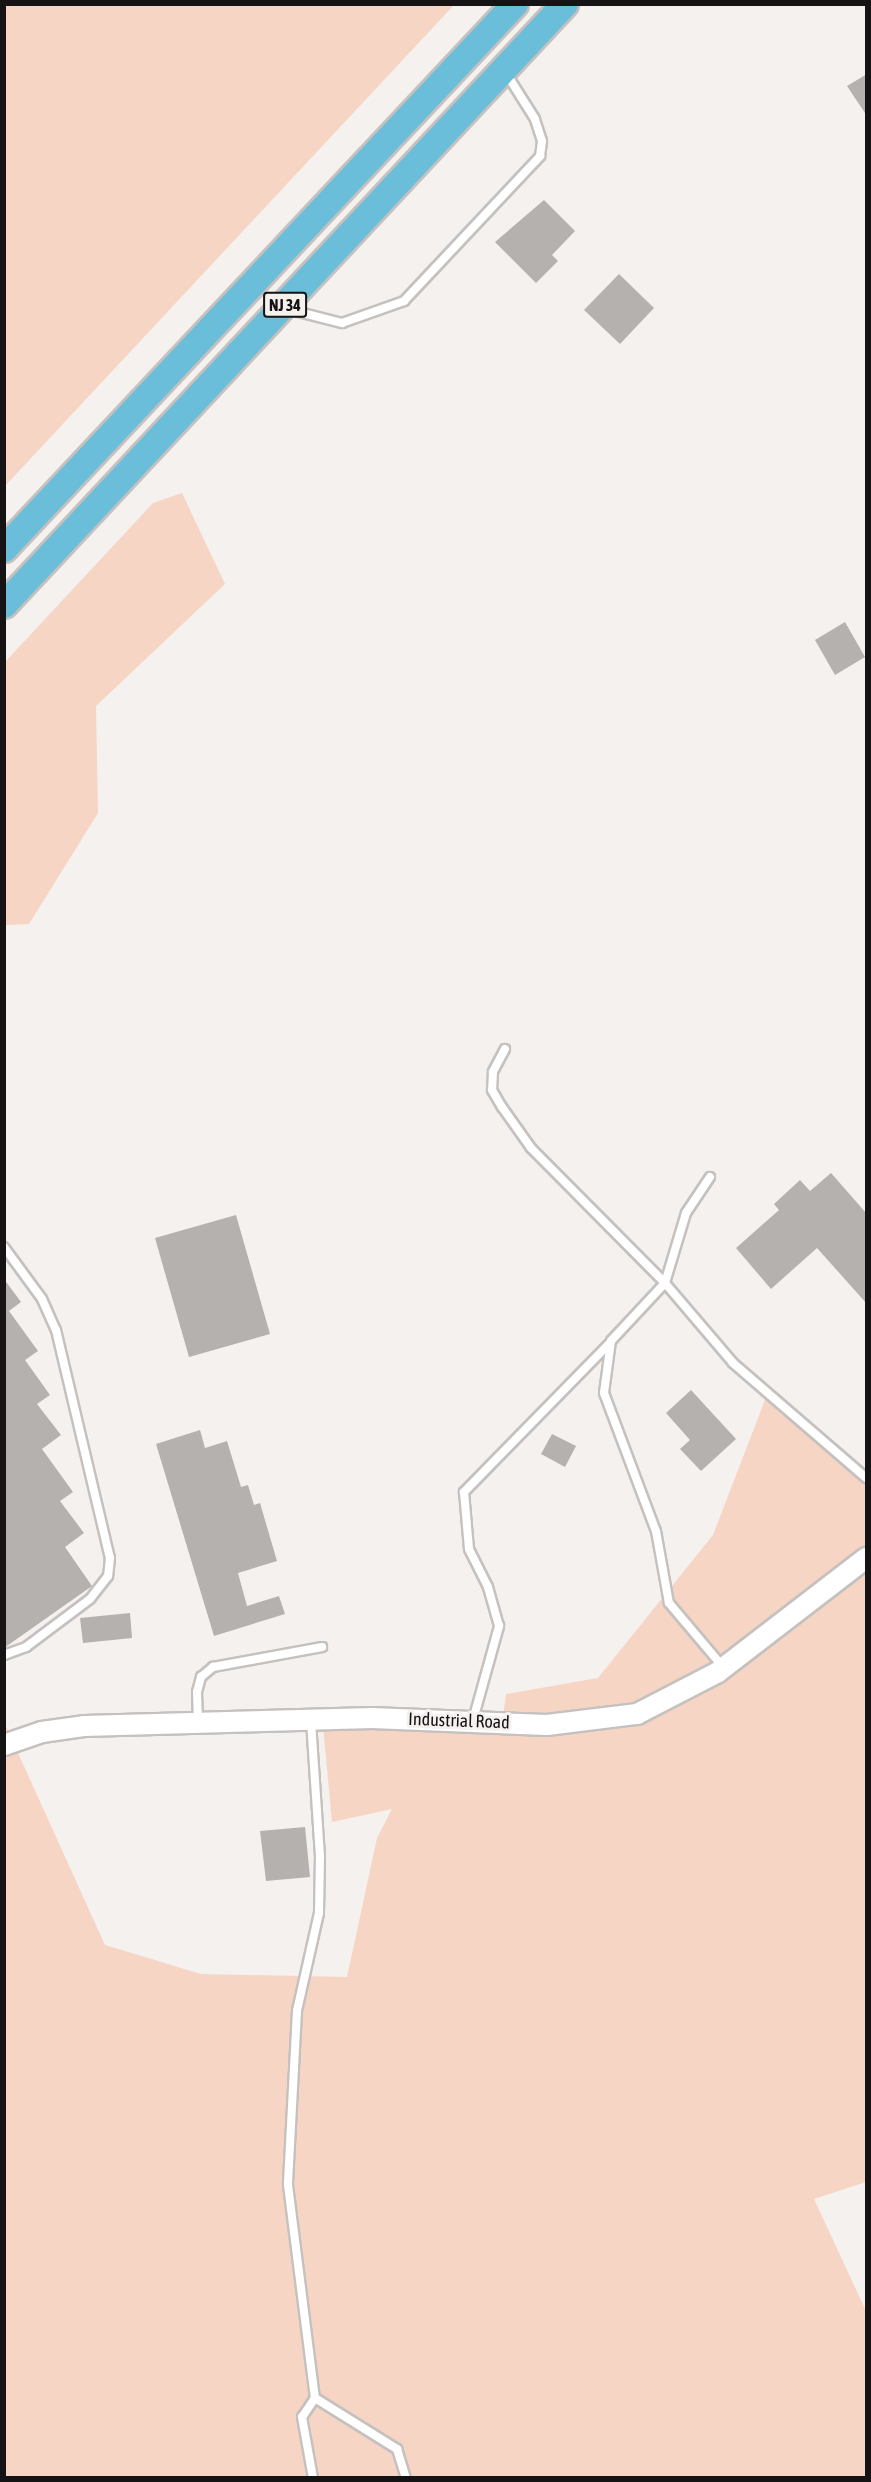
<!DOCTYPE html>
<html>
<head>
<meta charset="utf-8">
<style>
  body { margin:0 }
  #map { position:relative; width:871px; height:2482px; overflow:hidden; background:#f5f1ef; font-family:"Asap Condensed",sans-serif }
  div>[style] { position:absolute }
  .green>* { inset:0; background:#f6d5c4 }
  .building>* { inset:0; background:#b5b1af }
  .roads { filter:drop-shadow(2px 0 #c5c1bf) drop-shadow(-2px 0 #c5c1bf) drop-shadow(0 2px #c5c1bf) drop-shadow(0 -2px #c5c1bf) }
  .service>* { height:8px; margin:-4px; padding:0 4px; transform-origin:4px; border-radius:4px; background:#fff }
  .tertiary>* { height:20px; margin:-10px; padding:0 10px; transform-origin:10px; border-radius:10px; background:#fff }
  .trunk>* { height:26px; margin:-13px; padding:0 13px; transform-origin:13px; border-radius:13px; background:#6abeda }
  span { translate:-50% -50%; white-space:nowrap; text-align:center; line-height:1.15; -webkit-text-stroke:6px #f5f1ef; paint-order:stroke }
  .shield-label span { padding:2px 4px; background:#f5f1ef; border:2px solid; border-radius:4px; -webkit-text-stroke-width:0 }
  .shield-label { font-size:16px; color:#151313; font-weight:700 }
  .street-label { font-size:18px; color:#151313 }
  .frame { position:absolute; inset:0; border:6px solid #151313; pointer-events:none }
</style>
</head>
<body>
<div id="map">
  <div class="green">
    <i style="clip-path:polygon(4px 5px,454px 5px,5px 486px,4px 486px)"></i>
    <i style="clip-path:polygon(182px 493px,225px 584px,96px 706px,98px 813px,29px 924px,5px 925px,5px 662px,153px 503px)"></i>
    <i style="clip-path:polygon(768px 1392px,866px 1479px,866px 2182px,814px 2199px,866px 2311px,866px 2477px,5px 2477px,4px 1722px,105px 1945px,201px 1974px,347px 1977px,377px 1838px,392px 1809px,332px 1822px,323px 1726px,501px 1731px,506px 1694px,598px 1678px,713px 1535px)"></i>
  </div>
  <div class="building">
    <i style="clip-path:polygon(867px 74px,867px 116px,847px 86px)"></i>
    <i style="clip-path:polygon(544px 200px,575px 231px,552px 255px,558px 261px,536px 283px,495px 242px)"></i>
    <i style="clip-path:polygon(619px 274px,654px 308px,620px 344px,584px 310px)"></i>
    <i style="clip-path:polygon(845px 622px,865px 657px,835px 675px,815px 640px)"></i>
    <i style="clip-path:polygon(831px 1173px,867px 1214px,867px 1304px,817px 1248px,771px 1289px,736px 1248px,779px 1210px,774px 1204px,800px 1180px,810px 1191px)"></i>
    <i style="clip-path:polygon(236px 1215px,270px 1334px,189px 1357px,155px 1238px)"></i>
    <i style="clip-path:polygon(4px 1279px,21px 1302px,9px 1311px,38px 1351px,25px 1360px,50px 1395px,37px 1404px,61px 1435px,42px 1449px,73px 1492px,60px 1501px,84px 1533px,65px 1547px,92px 1586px,4px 1648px)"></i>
    <i style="clip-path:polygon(691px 1390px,736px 1439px,701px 1471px,680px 1449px,690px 1440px,666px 1413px)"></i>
    <i style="clip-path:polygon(200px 1430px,205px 1448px,227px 1441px,241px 1487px,248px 1485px,254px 1505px,260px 1503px,277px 1561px,238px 1573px,247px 1606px,279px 1596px,285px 1614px,214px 1636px,156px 1444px)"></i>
    <i style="clip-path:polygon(552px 1434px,576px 1446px,565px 1467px,541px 1454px)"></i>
    <i style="clip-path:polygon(130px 1613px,132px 1638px,83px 1643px,80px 1618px)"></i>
    <i style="clip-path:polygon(305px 1827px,310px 1877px,266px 1881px,260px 1831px)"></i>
  </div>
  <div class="roads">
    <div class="service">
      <i style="left:287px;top:309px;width:57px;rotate:14.3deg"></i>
      <i style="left:342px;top:323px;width:66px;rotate:-19.5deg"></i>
      <i style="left:404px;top:301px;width:199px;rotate:-46.8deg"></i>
      <i style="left:540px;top:156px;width:15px;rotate:-82deg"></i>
      <i style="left:542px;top:141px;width:23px;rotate:-108deg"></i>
      <i style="left:535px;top:119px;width:54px;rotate:-122.2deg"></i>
      <i style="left:505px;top:1049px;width:26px;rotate:118deg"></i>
      <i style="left:493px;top:1072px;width:18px;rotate:93deg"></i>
      <i style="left:492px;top:1090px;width:20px;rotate:60deg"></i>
      <i style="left:502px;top:1107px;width:50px;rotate:54.7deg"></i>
      <i style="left:531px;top:1148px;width:190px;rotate:45.2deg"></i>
      <i style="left:665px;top:1283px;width:79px;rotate:133deg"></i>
      <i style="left:611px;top:1341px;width:52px;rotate:97.7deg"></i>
      <i style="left:604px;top:1393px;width:147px;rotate:69.4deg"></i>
      <i style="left:656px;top:1531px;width:73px;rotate:79.8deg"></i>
      <i style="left:669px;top:1603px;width:84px;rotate:49.8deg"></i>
      <i style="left:710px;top:1177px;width:43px;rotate:123.7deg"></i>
      <i style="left:686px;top:1213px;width:73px;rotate:106.7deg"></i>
      <i style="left:665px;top:1283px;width:105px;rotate:49.6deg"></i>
      <i style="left:733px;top:1363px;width:176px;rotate:40.8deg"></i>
      <i style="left:4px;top:1247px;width:64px;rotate:53.8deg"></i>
      <i style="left:42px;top:1299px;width:34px;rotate:66deg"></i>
      <i style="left:56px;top:1330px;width:234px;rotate:76.7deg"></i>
      <i style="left:110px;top:1558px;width:18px;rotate:96deg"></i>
      <i style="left:108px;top:1576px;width:29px;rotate:128deg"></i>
      <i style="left:90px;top:1599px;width:80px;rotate:143.1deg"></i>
      <i style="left:26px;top:1647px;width:23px;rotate:160deg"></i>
      <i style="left:473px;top:1720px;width:98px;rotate:-74.5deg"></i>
      <i style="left:499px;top:1626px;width:41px;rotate:-105.8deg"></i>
      <i style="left:488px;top:1587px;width:42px;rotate:-116.6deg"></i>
      <i style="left:469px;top:1549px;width:57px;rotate:-95deg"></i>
      <i style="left:464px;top:1492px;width:209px;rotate:-45.6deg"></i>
      <i style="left:198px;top:1721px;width:29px;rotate:-92deg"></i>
      <i style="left:197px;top:1692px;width:16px;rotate:-75deg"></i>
      <i style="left:201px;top:1677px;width:16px;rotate:-40deg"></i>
      <i style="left:213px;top:1667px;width:111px;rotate:-10.4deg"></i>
      <i style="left:311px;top:1721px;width:135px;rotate:86.2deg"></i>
      <i style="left:320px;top:1856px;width:57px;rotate:91deg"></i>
      <i style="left:319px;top:1913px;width:100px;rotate:102.7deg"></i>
      <i style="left:297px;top:2011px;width:174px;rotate:93deg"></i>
      <i style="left:288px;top:2185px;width:215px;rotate:82.8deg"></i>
      <i style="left:315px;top:2398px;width:23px;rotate:124deg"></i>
      <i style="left:302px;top:2417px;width:62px;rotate:79.8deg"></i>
      <i style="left:315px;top:2398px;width:97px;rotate:31.9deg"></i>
      <i style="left:397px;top:2449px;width:30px;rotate:73deg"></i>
    </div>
    <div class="tertiary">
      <i style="left:4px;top:1745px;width:40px;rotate:-18.9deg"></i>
      <i style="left:42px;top:1732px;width:42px;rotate:-8.1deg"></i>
      <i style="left:84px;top:1726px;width:288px;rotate:-1.6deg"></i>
      <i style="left:372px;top:1718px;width:175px;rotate:2.3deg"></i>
      <i style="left:547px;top:1725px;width:91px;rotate:-7deg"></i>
      <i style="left:637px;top:1714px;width:91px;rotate:-27.4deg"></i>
      <i style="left:718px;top:1672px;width:187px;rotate:-37.6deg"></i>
    </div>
    <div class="trunk">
      <i style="left:4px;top:549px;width:747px;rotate:-46.84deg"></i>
      <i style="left:4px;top:605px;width:822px;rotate:-46.97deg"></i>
    </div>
  </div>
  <div class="shield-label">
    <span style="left:285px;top:305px">NJ 34</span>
  </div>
  <div class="street-label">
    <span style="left:459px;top:1721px;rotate:2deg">Industrial Road</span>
  </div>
  <div class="frame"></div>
</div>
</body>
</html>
